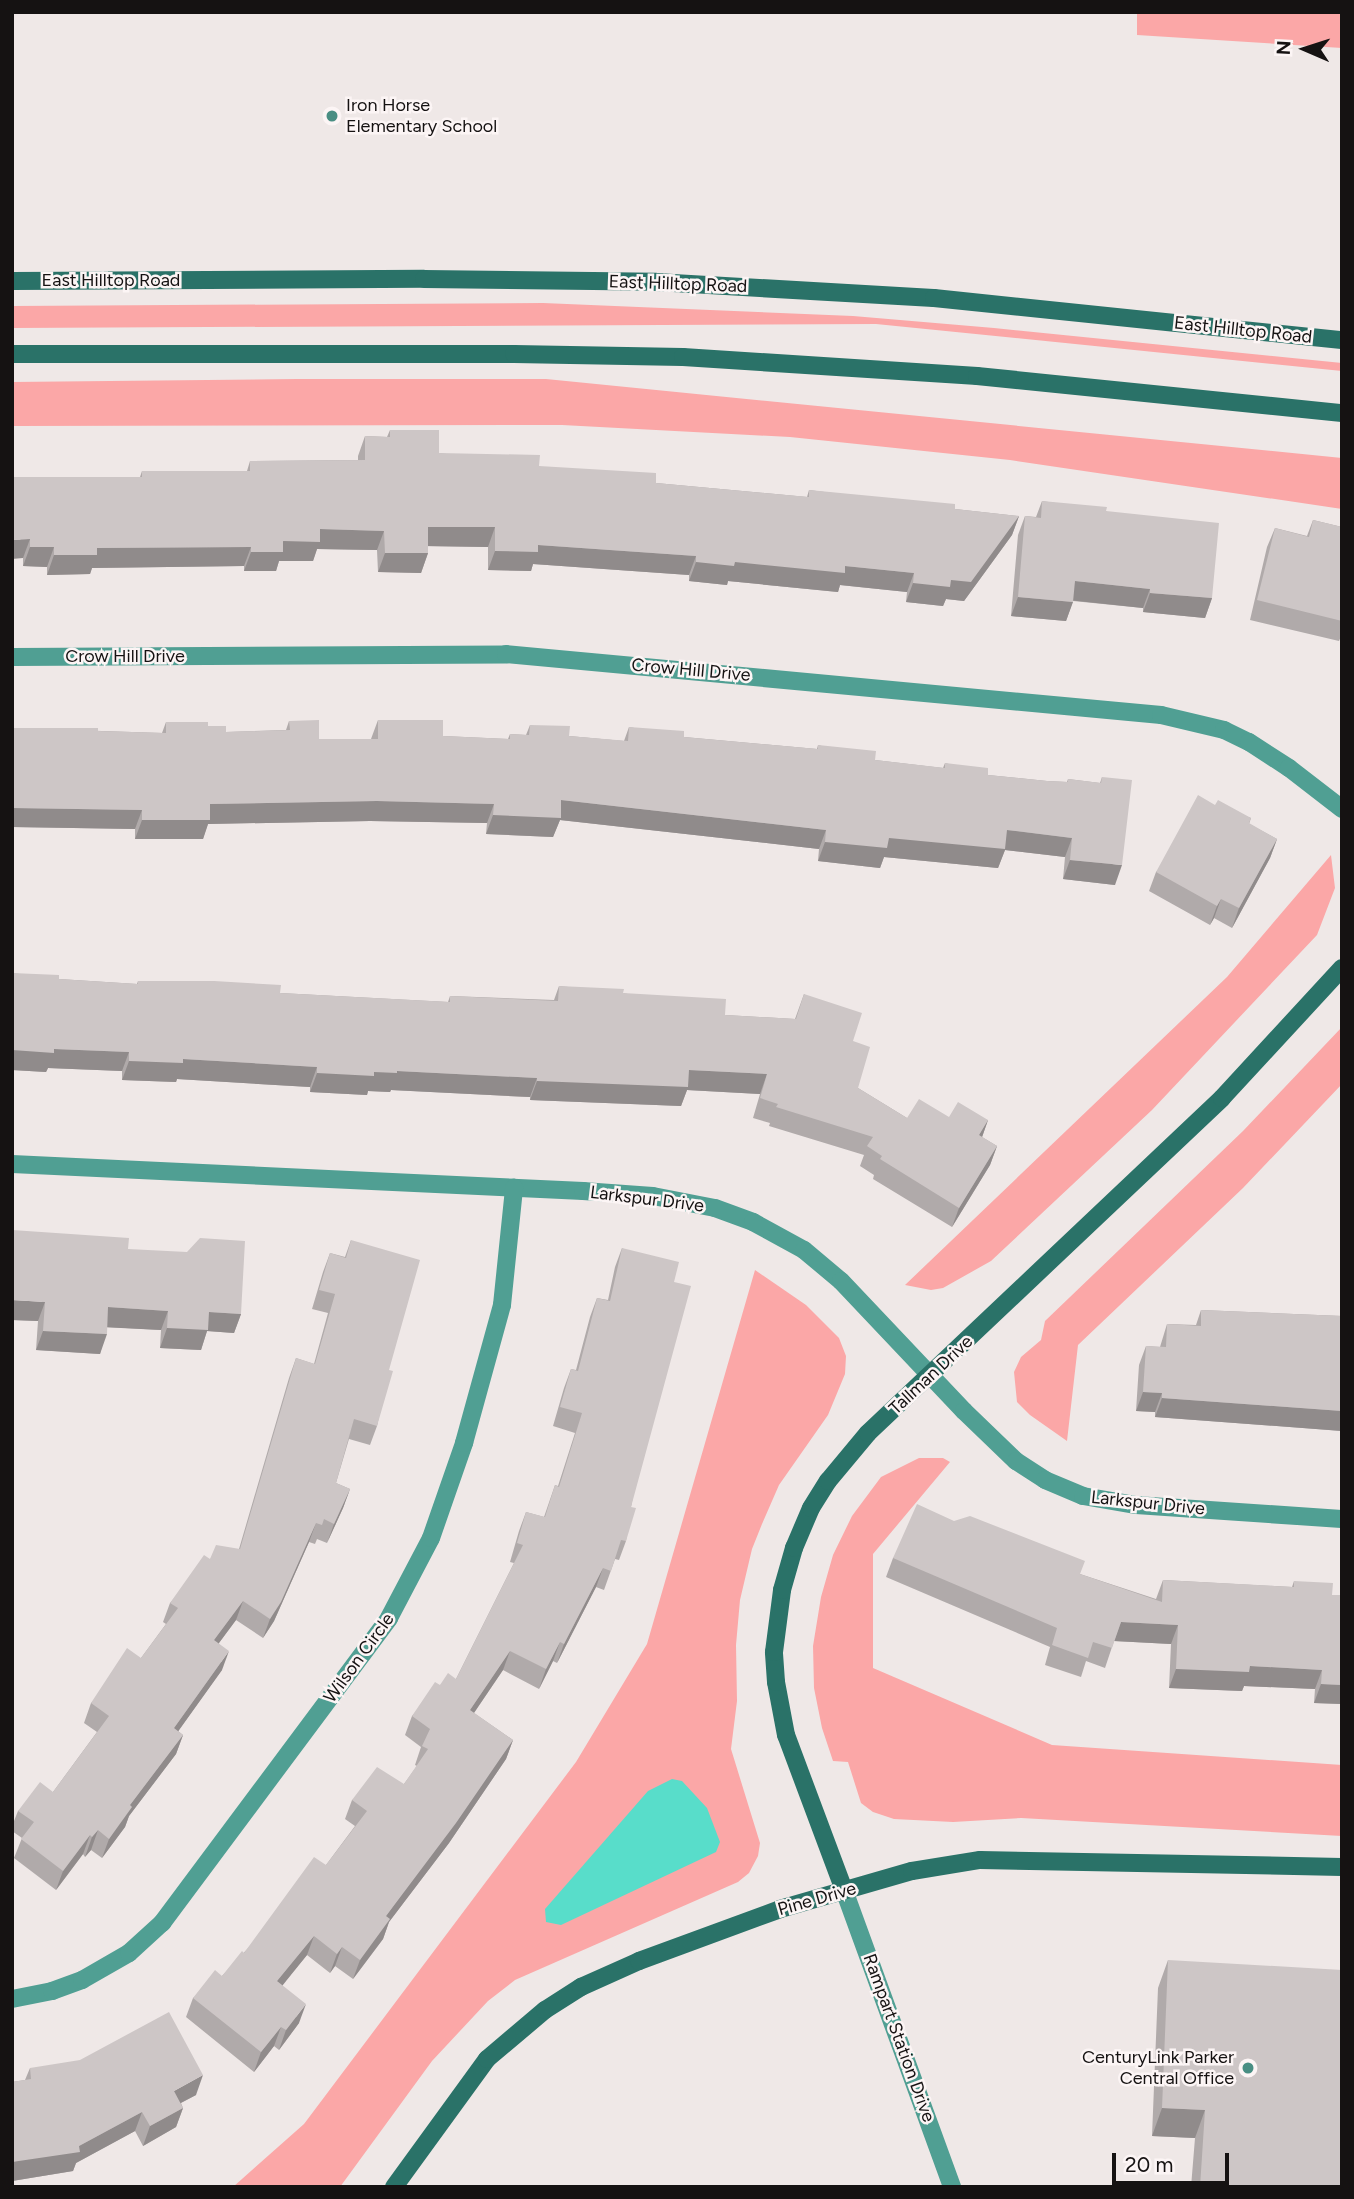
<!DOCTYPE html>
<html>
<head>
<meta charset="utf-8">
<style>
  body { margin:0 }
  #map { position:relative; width:1354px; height:2199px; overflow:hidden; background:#efe8e7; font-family:Figtree,sans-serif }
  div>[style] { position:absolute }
  .green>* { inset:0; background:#fba7a7 }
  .water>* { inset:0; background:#58ddca }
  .street>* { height:18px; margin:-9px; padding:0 9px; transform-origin:9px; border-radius:9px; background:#509f93 }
  .secondary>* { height:18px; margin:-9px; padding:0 9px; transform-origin:9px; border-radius:9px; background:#2a7268 }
  .wall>* { inset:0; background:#b0aaaa }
  .shaded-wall>* { inset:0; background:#908b8b }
  .building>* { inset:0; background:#cdc6c6 }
  .dots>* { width:19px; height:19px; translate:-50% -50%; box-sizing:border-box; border:4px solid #fcf5f5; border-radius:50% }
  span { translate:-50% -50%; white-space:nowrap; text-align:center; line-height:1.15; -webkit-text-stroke:5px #fcf5f5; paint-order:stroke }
  .poi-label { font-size:18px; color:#151212 }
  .left { translate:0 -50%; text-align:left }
  .right { translate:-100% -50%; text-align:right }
  .street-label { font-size:18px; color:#151212 }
  .frame { position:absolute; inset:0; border:14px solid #151212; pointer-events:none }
  .north { position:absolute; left:1270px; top:14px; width:70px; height:70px; -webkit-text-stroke:5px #fcf5f5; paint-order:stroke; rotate:273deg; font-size:19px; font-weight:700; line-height:28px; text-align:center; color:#151212 }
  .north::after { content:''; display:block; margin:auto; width:24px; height:32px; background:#151212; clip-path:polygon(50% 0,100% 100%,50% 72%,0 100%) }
  .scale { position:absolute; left:1112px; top:2153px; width:117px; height:32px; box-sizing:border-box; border:4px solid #151212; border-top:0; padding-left:9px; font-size:21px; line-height:24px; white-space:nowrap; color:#151212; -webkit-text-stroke:5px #fcf5f5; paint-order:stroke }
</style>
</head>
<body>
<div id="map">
  <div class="green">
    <i style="clip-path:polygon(1137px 12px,1342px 12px,1342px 48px,1137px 35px)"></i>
    <i style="clip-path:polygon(543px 303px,853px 316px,994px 328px,1342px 363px,1342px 371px,876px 324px,12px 328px,12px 306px)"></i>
    <i style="clip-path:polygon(297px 379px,546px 379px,1342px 458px,1342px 509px,1010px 460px,790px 437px,562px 425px,12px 426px,12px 382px)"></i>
    <i style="clip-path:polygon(1331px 855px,1335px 888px,1317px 935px,1152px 1110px,991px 1261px,943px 1288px,931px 1290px,905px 1285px,1227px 977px)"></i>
    <i style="clip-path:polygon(1342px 1027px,1342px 1084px,1243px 1188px,1078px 1345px,1067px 1441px,1030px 1415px,1017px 1402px,1014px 1372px,1021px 1357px,1041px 1340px,1045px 1321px,1243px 1131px)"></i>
    <i style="clip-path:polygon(755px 1270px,806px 1305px,839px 1338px,846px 1356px,845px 1374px,828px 1415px,779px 1485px,762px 1524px,752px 1549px,740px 1600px,736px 1645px,737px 1701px,731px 1749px,760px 1843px,758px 1856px,749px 1873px,738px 1882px,515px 1980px,488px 2001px,432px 2061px,340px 2187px,233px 2187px,304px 2124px,576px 1762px,647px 1644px)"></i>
    <i style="clip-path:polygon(919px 1458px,943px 1458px,950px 1462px,873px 1554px,873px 1668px,1052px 1745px,1342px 1765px,1342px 1836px,1021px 1818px,953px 1822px,894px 1819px,873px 1812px,861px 1803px,848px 1762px,833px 1761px,822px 1728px,814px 1688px,813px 1646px,821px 1597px,833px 1555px,852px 1516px,881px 1477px)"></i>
  </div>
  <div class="water">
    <i style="clip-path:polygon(672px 1779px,682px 1781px,707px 1808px,720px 1842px,716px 1852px,561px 1925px,546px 1922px,545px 1909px,648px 1791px)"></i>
  </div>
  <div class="street">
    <i style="left:12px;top:657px;width:494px;rotate:-0.3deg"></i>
    <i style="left:506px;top:654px;width:658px;rotate:5.32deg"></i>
    <i style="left:1161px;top:715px;width:65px;rotate:13.4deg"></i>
    <i style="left:1224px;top:730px;width:28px;rotate:26deg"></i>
    <i style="left:1249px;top:742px;width:48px;rotate:33deg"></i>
    <i style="left:1289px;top:768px;width:67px;rotate:37.7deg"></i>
    <i style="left:12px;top:1164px;width:572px;rotate:2.71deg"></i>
    <i style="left:583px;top:1191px;width:70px;rotate:4.1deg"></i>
    <i style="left:653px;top:1196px;width:63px;rotate:11deg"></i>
    <i style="left:715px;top:1208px;width:40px;rotate:20.2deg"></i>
    <i style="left:753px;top:1222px;width:58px;rotate:28.8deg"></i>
    <i style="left:804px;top:1250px;width:48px;rotate:40deg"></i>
    <i style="left:841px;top:1281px;width:179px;rotate:46.6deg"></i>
    <i style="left:964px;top:1411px;width:72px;rotate:43.9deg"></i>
    <i style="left:1016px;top:1461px;width:35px;rotate:33deg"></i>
    <i style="left:1045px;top:1480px;width:41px;rotate:22.8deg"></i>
    <i style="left:1083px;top:1496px;width:54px;rotate:9.6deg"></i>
    <i style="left:1136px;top:1505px;width:206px;rotate:3.9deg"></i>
    <i style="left:844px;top:1890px;width:316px;rotate:70deg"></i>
    <i style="left:12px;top:1999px;width:41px;rotate:-11.3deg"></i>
    <i style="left:52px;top:1991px;width:32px;rotate:-20deg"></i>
    <i style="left:82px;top:1980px;width:54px;rotate:-29.9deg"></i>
    <i style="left:129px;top:1953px;width:45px;rotate:-42.3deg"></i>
    <i style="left:162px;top:1923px;width:380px;rotate:-53.3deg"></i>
    <i style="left:389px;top:1618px;width:90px;rotate:-62.3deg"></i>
    <i style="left:431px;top:1538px;width:101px;rotate:-70.8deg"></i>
    <i style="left:464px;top:1443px;width:143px;rotate:-74.6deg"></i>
    <i style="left:502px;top:1305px;width:118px;rotate:-84.1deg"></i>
  </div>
  <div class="secondary">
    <i style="left:12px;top:281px;width:412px;rotate:-0.3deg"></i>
    <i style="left:424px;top:279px;width:232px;rotate:0.7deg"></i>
    <i style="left:656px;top:282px;width:278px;rotate:3.3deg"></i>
    <i style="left:934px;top:298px;width:410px;rotate:5.9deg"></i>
    <i style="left:12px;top:354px;width:502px"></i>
    <i style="left:514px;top:354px;width:169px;rotate:1deg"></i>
    <i style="left:683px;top:357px;width:295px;rotate:3.7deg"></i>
    <i style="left:977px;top:376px;width:367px;rotate:5.8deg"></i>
    <i style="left:844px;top:1890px;width:165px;rotate:-110.5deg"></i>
    <i style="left:786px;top:1735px;width:54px;rotate:-100.7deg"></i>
    <i style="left:776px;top:1682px;width:30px;rotate:-94deg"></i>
    <i style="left:774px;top:1652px;width:63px;rotate:-82.6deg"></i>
    <i style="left:782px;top:1590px;width:44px;rotate:-74.1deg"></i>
    <i style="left:794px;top:1548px;width:43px;rotate:-67deg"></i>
    <i style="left:811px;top:1508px;width:32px;rotate:-58deg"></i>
    <i style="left:828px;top:1481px;width:62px;rotate:-50.2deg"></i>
    <i style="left:868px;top:1433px;width:487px;rotate:-43.4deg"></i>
    <i style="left:1222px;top:1098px;width:177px;rotate:-47.3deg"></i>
    <i style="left:394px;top:2187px;width:158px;rotate:-54deg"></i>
    <i style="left:487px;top:2059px;width:76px;rotate:-40.2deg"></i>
    <i style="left:545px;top:2010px;width:43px;rotate:-32.6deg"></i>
    <i style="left:581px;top:1987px;width:64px;rotate:-24.1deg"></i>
    <i style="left:639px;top:1961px;width:150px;rotate:-20.2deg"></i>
    <i style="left:780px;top:1909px;width:137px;rotate:-16.1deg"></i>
    <i style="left:912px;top:1871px;width:69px;rotate:-9.2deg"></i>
    <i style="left:980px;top:1860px;width:362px;rotate:1.1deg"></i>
  </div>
  <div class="wall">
    <i style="clip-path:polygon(390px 430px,439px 453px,656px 483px,807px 497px,809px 490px,955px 509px,1019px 516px,1012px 535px,964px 601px,946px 599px,943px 606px,906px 602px,907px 592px,840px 585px,838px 592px,728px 581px,727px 585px,689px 581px,689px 575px,533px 564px,531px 571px,488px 570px,488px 547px,428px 546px,428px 553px,421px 573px,378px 572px,377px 550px,317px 549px,313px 561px,279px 561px,276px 571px,244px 571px,244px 566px,92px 568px,90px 574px,47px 575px,47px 567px,23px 566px,23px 558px,12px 477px,140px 477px,142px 471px,247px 471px,250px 461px,358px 460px,358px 456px,365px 436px,387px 437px)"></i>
    <i style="clip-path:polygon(1042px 501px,1106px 511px,1212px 598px,1205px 618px,1143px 612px,1143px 608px,1073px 601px,1066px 621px,1011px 616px,1018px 535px,1025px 516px,1036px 517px)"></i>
    <i style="clip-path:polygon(1313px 520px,1342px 527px,1342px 634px,1339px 641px,1250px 620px,1267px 547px,1275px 528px,1307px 536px)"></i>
    <i style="clip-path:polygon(378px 720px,443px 736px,508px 739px,510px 734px,526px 735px,530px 725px,569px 736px,624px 741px,629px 727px,684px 737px,817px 749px,818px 745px,875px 760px,943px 768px,945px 763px,988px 775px,1047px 781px,1067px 782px,1068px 779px,1100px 783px,1102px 777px,1115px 885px,1063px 879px,1065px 857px,1005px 850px,998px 868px,884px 857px,880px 868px,818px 861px,819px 849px,560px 820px,553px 837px,486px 834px,487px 823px,370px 821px,208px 824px,203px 839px,135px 839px,135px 829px,12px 827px,12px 728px,162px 733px,166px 722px,208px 726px,226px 732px,286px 730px,289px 721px,319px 739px,371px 739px)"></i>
    <i style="clip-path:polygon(1215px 805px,1251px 818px,1249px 824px,1277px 839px,1270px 858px,1232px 928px,1214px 918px,1210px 925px,1149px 891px,1156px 872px)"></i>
    <i style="clip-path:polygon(12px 973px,59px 979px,137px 984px,138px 981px,280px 993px,448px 1002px,450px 996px,554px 1000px,559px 986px,623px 993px,725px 1015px,795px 1019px,804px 994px,853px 1041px,858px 1088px,907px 1118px,949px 1117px,988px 1120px,982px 1137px,997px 1146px,990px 1165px,952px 1227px,873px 1179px,874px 1175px,860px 1166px,864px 1155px,769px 1126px,770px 1123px,753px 1118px,760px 1094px,687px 1090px,681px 1106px,530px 1100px,530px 1097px,391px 1090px,390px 1092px,368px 1091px,367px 1095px,310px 1092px,310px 1087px,177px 1079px,176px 1082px,122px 1080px,122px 1071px,48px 1068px,46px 1072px,12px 1070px)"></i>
    <i style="clip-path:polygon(351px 1240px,389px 1370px,377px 1426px,370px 1445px,349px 1439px,336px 1483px,350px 1489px,343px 1508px,327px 1543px,317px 1539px,315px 1544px,309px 1542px,274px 1621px,263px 1638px,236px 1620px,219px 1643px,222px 1670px,178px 1731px,183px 1735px,176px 1754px,129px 1816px,125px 1827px,102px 1858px,91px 1850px,85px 1857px,83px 1854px,56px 1890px,14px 1858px,22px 1838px,12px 1831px,12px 1826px,18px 1811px,53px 1792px,97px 1732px,84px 1723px,91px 1703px,141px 1658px,166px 1624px,163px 1622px,170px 1603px,210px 1559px,239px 1549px,289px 1378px,296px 1358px,314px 1364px,328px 1313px,312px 1309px,323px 1272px,330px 1253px,345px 1257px)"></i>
    <i style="clip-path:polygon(622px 1248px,674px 1282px,631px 1507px,626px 1541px,619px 1560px,615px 1559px,604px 1590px,596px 1587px,557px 1663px,553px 1661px,539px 1689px,503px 1670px,474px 1713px,513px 1740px,506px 1759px,449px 1843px,389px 1922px,383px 1939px,353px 1979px,335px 1966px,330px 1973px,307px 1955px,282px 1985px,299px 2023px,279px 2050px,274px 2046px,254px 2072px,186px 2017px,193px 1998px,222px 1976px,326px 1865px,355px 1826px,345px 1819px,352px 1800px,404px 1784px,417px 1766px,415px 1765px,421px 1747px,405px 1735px,412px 1716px,440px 1685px,456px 1679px,514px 1563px,510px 1562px,519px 1531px,526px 1512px,544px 1517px,555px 1485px,558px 1486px,575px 1433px,553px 1426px,564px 1388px,571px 1369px,576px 1370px,590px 1317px,597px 1298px,608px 1300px,615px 1267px)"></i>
    <i style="clip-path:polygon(128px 1249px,241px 1314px,234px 1333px,207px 1331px,201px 1350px,160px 1348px,161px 1330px,107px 1327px,100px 1354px,36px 1350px,38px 1321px,12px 1320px)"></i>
    <i style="clip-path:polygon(1201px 1310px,1342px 1316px,1342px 1431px,1155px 1417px,1155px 1412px,1136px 1411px,1139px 1365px,1146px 1346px,1160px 1347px,1167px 1324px,1196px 1325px)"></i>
    <i style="clip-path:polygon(954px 1521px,1080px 1574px,1156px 1599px,1163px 1580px,1292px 1587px,1294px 1581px,1332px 1595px,1342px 1704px,1314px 1703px,1315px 1689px,1244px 1686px,1242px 1691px,1169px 1688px,1171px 1644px,1114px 1641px,1105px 1668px,1086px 1661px,1081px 1677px,1045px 1665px,1050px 1647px,886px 1577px,893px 1558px)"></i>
    <i style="clip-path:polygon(1168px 1960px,1342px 2187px,1191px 2187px,1195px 2138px,1152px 2136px,1158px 1988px)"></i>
    <i style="clip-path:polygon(30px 2068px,196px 2095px,181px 2103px,183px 2108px,176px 2127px,143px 2146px,135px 2131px,76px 2163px,73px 2171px,12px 2181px,12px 2082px,25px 2080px)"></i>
  </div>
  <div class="shaded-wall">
    <i style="clip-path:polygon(1019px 516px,1012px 535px,964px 601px,946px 599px,943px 606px,906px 602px,913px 583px,951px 580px)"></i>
    <i style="clip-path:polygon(428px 527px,495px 527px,488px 547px,421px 546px)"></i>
    <i style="clip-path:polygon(320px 529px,384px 531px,377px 550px,317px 549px,313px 561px,279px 561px,276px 571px,244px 571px,251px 552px)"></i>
    <i style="clip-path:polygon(30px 539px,23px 558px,12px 559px,12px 540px)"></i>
    <i style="clip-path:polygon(538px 545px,696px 556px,689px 575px,533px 564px,531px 571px,488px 570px,495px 551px)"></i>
    <i style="clip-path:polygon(30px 547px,54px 547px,47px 567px,23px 566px)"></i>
    <i style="clip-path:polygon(251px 547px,244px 566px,92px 568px,90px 574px,47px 575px,54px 555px,97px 548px)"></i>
    <i style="clip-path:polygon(385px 553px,428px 553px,421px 573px,378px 572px)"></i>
    <i style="clip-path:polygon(696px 562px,735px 562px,845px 566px,914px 573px,907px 592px,840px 585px,838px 592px,728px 581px,727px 585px,689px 581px)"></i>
    <i style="clip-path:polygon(1075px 581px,1150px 589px,1143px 608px,1068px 600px)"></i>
    <i style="clip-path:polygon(1150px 593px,1212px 598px,1205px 618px,1143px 612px)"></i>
    <i style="clip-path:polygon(1018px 597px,1073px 602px,1066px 621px,1011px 616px)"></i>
    <i style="clip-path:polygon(561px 800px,826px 830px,819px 849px,560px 820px,553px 837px,486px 834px,493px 815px)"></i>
    <i style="clip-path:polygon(377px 801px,494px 804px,487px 823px,370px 821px,208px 824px,203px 839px,135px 839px,142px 820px,210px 804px)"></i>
    <i style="clip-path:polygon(12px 808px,142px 810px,135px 829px,12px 827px)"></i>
    <i style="clip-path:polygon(1007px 830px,1072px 838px,1065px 857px,1005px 850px,998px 868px,884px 857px,880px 868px,818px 861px,825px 842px)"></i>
    <i style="clip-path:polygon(1277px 839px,1270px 858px,1232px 928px,1239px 908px)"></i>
    <i style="clip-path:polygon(1070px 860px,1122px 865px,1115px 885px,1063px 879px)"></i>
    <i style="clip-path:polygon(1221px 899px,1214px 918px,1210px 925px,1217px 906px)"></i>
    <i style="clip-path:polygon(54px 1049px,129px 1052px,122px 1071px,48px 1068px,46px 1072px,12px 1070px,12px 1050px)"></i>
    <i style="clip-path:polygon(183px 1059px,317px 1067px,310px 1087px,177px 1079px,176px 1082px,122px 1080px,129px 1061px)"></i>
    <i style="clip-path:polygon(689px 1070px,767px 1074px,760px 1094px,687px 1090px,681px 1106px,530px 1100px,537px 1081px)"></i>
    <i style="clip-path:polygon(397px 1071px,537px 1078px,530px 1097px,391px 1090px,390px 1092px,368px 1091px,367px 1095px,310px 1092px,317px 1073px)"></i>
    <i style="clip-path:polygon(988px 1120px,981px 1140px,979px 1135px)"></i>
    <i style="clip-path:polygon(997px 1146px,990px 1165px,952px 1227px,959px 1208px)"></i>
    <i style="clip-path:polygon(12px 1300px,45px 1302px,38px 1321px,12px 1320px)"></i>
    <i style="clip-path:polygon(108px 1307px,168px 1311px,161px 1330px,101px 1327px)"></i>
    <i style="clip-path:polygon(209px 1312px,241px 1314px,234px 1333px,207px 1331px,201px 1350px,160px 1348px,167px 1328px)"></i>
    <i style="clip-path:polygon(43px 1331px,107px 1334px,100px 1354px,36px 1350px)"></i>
    <i style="clip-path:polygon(1143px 1392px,1162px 1393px,1155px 1412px,1136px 1411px)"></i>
    <i style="clip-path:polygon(1162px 1398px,1342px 1411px,1342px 1431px,1155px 1417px)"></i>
    <i style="clip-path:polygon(350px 1489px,343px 1508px,327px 1543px,334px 1524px)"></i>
    <i style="clip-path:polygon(316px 1523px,309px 1542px,274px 1621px,263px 1638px,270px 1619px)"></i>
    <i style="clip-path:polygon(603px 1568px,596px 1587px,557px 1663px,564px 1644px)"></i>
    <i style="clip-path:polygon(243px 1601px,236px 1620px,207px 1659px,214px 1640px)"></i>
    <i style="clip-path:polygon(1121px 1622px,1178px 1625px,1171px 1644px,1114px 1641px)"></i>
    <i style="clip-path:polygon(560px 1642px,553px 1661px,539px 1689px,546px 1669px)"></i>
    <i style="clip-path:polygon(229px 1651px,222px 1670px,167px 1747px,174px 1728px)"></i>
    <i style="clip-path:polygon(510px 1651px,503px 1670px,463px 1729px,470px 1710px)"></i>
    <i style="clip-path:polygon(1250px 1666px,1322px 1670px,1315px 1689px,1244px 1686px,1242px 1691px,1169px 1688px,1176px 1669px)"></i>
    <i style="clip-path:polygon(1321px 1684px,1342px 1685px,1342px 1704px,1314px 1703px)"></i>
    <i style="clip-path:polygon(183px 1735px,176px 1754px,129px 1816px,125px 1827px,102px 1858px,109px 1839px,130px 1805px)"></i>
    <i style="clip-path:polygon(513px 1740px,506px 1759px,449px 1843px,389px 1922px,383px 1939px,353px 1979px,360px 1960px,386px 1916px)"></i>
    <i style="clip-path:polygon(98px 1830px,91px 1850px,85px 1857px,92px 1837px)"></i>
    <i style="clip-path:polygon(90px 1835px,83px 1854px,56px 1890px,63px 1871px)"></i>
    <i style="clip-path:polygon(314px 1936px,307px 1955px,270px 2001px,277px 1981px)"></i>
    <i style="clip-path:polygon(342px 1947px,335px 1966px,330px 1973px,337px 1954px)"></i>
    <i style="clip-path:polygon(306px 2004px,299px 2023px,279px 2050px,286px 2030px)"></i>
    <i style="clip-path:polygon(281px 2027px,274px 2046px,254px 2072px,261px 2052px)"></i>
    <i style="clip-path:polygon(203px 2075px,196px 2095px,167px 2110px,174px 2091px)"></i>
    <i style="clip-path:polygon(183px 2108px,176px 2127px,143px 2146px,150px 2126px)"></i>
    <i style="clip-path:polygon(1162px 2108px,1205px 2110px,1195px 2138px,1152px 2136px)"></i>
    <i style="clip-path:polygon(142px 2112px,135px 2131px,76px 2163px,73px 2171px,12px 2181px,12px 2162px,79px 2146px)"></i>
  </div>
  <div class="building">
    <i style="clip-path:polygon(390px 430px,439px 430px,439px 453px,540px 455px,539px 466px,656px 473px,656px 483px,809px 497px,809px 490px,955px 504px,955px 509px,1019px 516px,971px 582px,951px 580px,950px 587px,913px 583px,914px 573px,845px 566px,845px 573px,735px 562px,734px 566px,696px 562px,696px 556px,538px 545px,538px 552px,495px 551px,495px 527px,428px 527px,428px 553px,385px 553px,384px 531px,320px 529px,320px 542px,283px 541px,283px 552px,251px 552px,251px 547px,97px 548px,97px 555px,54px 555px,54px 547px,30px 547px,30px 539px,12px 540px,12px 477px,142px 477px,142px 471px,250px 471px,250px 461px,365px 460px,365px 436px,390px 437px)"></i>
    <i style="clip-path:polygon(1042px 501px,1107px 507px,1106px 511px,1219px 523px,1212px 598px,1150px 593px,1150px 589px,1075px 581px,1073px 602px,1018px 597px,1025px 516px,1041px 518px)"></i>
    <i style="clip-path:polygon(1313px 520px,1342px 527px,1342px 621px,1257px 600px,1275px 528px,1309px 537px)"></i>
    <i style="clip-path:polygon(319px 720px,319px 739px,378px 739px,378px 720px,443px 720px,443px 736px,510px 739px,510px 734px,529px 735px,530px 725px,570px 726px,569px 736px,628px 741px,629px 727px,684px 731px,684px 737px,818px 749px,818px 745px,876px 751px,875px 760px,945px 768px,945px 763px,988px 768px,988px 775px,1047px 781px,1068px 782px,1068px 779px,1101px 783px,1102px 777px,1132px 780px,1122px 865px,1070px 860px,1072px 838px,1007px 830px,1005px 849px,889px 838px,887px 848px,825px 842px,826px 830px,561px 800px,561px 818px,493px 815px,494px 804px,377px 801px,210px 804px,210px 820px,142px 820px,142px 810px,12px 808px,12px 728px,98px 728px,98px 731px,166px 733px,166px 722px,208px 722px,208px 726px,226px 726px,226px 732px,290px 730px,289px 721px)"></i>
    <i style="clip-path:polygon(1198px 795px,1215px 805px,1218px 800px,1251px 818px,1249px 823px,1277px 839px,1239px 908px,1221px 899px,1217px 906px,1156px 872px)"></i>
    <i style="clip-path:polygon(12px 973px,59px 975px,59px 979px,138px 984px,138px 981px,214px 981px,281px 985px,280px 993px,450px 1002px,450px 996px,558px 1001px,559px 986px,624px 989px,623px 993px,726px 999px,725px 1015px,796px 1019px,804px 994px,862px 1013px,853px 1041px,870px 1047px,858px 1088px,907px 1118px,919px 1099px,949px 1117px,958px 1102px,988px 1120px,979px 1135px,997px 1146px,959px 1208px,880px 1159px,882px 1156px,867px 1146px,873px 1137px,776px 1107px,778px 1104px,760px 1098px,767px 1074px,689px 1070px,688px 1087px,537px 1081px,537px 1078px,397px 1071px,397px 1073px,374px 1072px,374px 1076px,317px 1073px,317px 1067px,183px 1059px,183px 1063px,129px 1061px,129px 1052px,54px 1049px,54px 1053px,12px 1050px)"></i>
    <i style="clip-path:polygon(12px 1230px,129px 1238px,128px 1249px,187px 1252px,200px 1238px,245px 1241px,241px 1314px,209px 1312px,208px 1330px,167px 1328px,168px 1311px,108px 1307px,107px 1334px,43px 1331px,45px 1302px,12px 1300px)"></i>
    <i style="clip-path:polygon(351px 1240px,420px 1260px,389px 1370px,393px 1371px,377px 1426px,354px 1419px,336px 1483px,350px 1489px,334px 1524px,324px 1519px,322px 1525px,316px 1523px,281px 1602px,270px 1619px,243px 1601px,214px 1640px,229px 1651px,174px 1728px,183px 1735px,130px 1805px,132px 1807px,109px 1839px,98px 1830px,92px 1837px,90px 1835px,63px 1871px,21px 1839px,34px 1822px,18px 1811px,40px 1782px,53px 1792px,109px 1716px,91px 1703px,127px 1648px,141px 1658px,178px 1608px,170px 1603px,204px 1555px,210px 1559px,216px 1545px,240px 1549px,296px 1358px,315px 1364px,335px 1294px,319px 1290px,330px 1253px,346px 1258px)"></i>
    <i style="clip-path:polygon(622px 1248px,679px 1262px,674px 1282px,691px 1286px,631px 1507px,636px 1508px,626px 1541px,621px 1540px,611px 1571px,603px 1568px,564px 1644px,560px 1642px,546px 1669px,510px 1651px,470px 1710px,513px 1740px,456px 1823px,386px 1916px,390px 1919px,360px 1960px,342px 1947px,337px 1954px,314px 1936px,277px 1981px,306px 2004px,286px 2030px,281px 2027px,261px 2052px,193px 1998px,215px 1970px,222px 1976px,242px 1951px,244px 1953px,314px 1857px,326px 1865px,367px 1811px,352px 1800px,377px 1767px,404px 1784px,428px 1749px,422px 1746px,430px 1729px,412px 1716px,435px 1682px,440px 1685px,448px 1673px,456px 1679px,523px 1545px,517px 1543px,526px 1512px,545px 1517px,555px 1485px,559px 1487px,582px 1413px,560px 1407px,571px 1369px,578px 1371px,597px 1298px,610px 1301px)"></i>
    <i style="clip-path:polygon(1201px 1310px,1342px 1316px,1342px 1411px,1162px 1398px,1162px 1393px,1143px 1392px,1146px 1346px,1166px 1347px,1167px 1324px,1201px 1326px)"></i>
    <i style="clip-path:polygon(917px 1504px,954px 1521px,970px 1516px,1085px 1561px,1080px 1574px,1162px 1602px,1163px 1580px,1294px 1587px,1294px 1581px,1333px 1583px,1332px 1595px,1342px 1595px,1342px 1685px,1321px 1684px,1322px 1670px,1250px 1666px,1249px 1672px,1176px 1669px,1178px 1625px,1121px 1622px,1112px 1648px,1093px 1642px,1088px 1658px,1052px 1645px,1057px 1628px,893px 1558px)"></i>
    <i style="clip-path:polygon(1168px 1960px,1342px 1970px,1342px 2187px,1200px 2187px,1205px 2110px,1162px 2108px)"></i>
    <i style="clip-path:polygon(169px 2012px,203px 2075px,174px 2091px,183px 2108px,150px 2126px,142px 2112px,79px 2146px,80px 2152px,12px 2162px,12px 2082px,31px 2079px,30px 2068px,80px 2060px)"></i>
  </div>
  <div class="dots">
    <i style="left:332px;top:116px;background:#498e83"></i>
    <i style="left:1248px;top:2068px;background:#498e83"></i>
  </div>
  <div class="poi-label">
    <span class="left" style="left:346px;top:116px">Iron Horse<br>Elementary School</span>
    <span class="right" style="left:1234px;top:2068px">CenturyLink Parker<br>Central Office</span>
  </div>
  <div class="street-label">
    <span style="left:111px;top:280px">East Hilltop Road</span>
    <span style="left:678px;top:284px;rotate:2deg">East Hilltop Road</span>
    <span style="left:1243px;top:330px;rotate:6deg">East Hilltop Road</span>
    <span style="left:125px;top:656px">Crow Hill Drive</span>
    <span style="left:691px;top:670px;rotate:5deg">Crow Hill Drive</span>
    <span style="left:647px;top:1199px;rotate:7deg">Larkspur Drive</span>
    <span style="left:931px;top:1375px;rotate:-43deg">Tallman Drive</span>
    <span style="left:1148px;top:1503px;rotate:6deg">Larkspur Drive</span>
    <span style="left:359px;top:1658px;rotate:-54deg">Wilson Circle</span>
    <span style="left:817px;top:1899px;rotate:-16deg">Pine Drive</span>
    <span style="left:899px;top:2038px;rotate:70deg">Rampart Station Drive</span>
  </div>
  <div class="frame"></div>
  <div class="north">N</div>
  <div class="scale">20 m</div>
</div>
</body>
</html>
